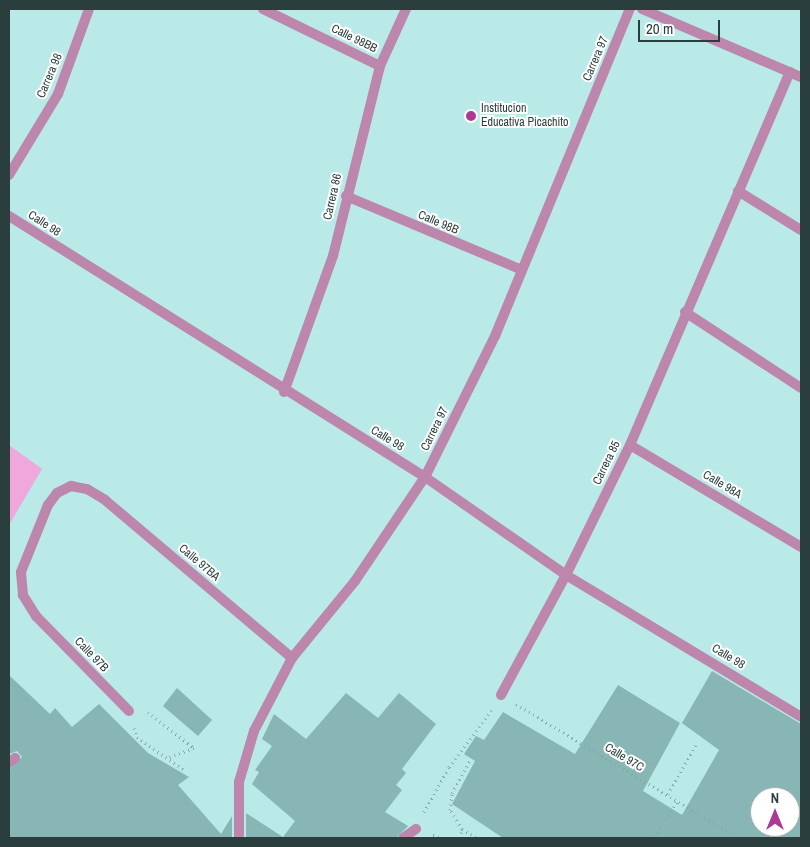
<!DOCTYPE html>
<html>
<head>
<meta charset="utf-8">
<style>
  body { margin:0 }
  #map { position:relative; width:810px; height:847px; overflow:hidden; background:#b9eae8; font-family:"Archivo Narrow",sans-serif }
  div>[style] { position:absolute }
  .green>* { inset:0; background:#f0a7db }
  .building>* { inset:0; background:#87b6b5 }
  .path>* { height:3px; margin-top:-1.5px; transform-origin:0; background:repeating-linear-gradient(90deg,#83a9a7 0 1px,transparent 0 5px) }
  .street>* { height:10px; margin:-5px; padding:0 5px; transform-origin:5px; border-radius:5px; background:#bc86ad }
  .dots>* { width:14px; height:14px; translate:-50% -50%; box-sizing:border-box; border:2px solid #fff; border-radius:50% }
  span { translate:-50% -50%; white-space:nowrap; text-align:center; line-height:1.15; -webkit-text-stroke:4px #fff; paint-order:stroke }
  .street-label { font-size:12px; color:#2a3e3d }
  .poi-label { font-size:12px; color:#2a3e3d }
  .left { translate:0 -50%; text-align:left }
  .frame { position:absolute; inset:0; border:10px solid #2a3e3d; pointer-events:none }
  .north { position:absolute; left:750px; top:787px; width:50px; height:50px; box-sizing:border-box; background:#fff; border:1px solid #aab2b1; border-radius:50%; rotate:0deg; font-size:14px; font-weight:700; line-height:20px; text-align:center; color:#2a3e3d }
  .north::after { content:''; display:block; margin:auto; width:18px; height:22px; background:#ac3993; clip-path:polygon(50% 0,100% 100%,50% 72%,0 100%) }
  .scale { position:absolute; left:638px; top:20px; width:82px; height:22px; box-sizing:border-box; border:2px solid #2a3e3d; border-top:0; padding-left:6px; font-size:15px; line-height:18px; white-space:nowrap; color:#2a3e3d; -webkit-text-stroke:4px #fff; paint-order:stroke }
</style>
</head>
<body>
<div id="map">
  <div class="green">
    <i style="clip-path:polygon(9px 445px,42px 469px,9px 525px)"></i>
  </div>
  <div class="building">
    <i style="clip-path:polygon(evenodd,712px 671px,801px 724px,801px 838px,503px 838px,452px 804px,475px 761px,464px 754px,476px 736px,484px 740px,503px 712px,575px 754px,618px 685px,680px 723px,643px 791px,682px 815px,719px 750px,682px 723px,712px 671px,760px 797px,790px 797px,790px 827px,760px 827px,760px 797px)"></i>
    <i style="clip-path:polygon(9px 675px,50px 714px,55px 708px,72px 727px,99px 704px,148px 753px,189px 777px,178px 785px,221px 834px,232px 816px,232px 838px,9px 838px,9px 770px,22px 757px,17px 751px,9px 754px)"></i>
    <i style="clip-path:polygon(177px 688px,212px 720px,198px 736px,163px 706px)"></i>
    <i style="clip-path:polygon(346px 693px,378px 718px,399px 693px,436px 724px,402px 769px,406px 773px,396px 785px,402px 790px,385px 812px,408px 826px,396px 838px,246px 838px,246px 813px,283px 837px,295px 821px,252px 784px,259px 772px,255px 770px,272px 746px,262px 739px,274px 714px,306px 739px)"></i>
  </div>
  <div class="path">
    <i style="left:516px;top:704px;width:259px;rotate:31.1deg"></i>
    <i style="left:148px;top:712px;width:58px;rotate:38deg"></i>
    <i style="left:194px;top:748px;width:29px;rotate:160deg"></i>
    <i style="left:134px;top:728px;width:9px;rotate:72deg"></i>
    <i style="left:137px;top:737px;width:57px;rotate:35.1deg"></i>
    <i style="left:668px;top:794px;width:59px;rotate:-60.4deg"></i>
    <i style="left:424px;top:812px;width:51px;rotate:-60.9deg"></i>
    <i style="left:449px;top:767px;width:72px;rotate:-53.4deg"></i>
    <i style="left:462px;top:829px;width:22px;rotate:-122deg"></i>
    <i style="left:450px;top:810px;width:17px;rotate:-83deg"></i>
    <i style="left:452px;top:793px;width:37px;rotate:-61deg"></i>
    <i style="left:433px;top:835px;width:8px;rotate:23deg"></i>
    <i style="left:655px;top:837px;width:44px;rotate:-58.1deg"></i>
    <i style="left:460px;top:838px;width:9px;rotate:-77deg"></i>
    <i style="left:462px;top:829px;width:17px;rotate:31deg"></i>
  </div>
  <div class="street">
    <i style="left:263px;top:9px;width:130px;rotate:26deg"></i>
    <i style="left:642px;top:9px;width:173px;rotate:23.2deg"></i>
    <i style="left:9px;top:175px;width:95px;rotate:-58.8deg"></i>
    <i style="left:58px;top:94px;width:90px;rotate:-70deg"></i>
    <i style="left:738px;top:191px;width:74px;rotate:31.8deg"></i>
    <i style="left:346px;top:196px;width:191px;rotate:22.8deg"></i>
    <i style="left:9px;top:216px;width:491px;rotate:32.1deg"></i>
    <i style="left:425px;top:477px;width:172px;rotate:34.8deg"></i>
    <i style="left:566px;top:575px;width:275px;rotate:31.1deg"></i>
    <i style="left:685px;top:312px;width:139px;rotate:33.2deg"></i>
    <i style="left:284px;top:392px;width:145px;rotate:-70.2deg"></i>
    <i style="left:333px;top:256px;width:196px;rotate:-76.1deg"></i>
    <i style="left:380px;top:66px;width:63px;rotate:-65.5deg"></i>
    <i style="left:630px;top:445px;width:199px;rotate:30.8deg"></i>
    <i style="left:501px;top:695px;width:136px;rotate:-61.6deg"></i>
    <i style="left:566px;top:575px;width:145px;rotate:-63.8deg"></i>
    <i style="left:630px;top:445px;width:406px;rotate:-66.8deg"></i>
    <i style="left:129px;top:711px;width:133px;rotate:-134.4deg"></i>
    <i style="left:36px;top:616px;width:25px;rotate:-122deg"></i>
    <i style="left:23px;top:595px;width:23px;rotate:-95deg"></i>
    <i style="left:21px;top:572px;width:72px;rotate:-68.1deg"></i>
    <i style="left:48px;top:505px;width:15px;rotate:-53deg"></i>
    <i style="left:57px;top:493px;width:16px;rotate:-27deg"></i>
    <i style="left:71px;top:486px;width:16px;rotate:11deg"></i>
    <i style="left:87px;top:489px;width:21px;rotate:31deg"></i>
    <i style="left:105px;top:500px;width:245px;rotate:40.2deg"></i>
    <i style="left:9px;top:763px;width:8px;rotate:-40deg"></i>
    <i style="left:239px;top:838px;width:56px;rotate:-90deg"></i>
    <i style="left:239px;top:782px;width:53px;rotate:-73.6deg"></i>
    <i style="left:254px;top:731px;width:82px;rotate:-62.5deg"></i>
    <i style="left:292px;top:658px;width:99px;rotate:-50.7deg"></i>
    <i style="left:355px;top:581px;width:125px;rotate:-56.1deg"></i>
    <i style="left:425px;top:477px;width:157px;rotate:-63.6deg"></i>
    <i style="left:495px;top:336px;width:354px;rotate:-67.6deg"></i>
    <i style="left:403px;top:838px;width:16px;rotate:-35deg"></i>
  </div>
  <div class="dots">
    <i style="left:471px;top:116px;background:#ac3993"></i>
  </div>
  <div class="street-label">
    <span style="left:354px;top:39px;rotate:26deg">Calle 98BB</span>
    <span style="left:596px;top:59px;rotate:-67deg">Carrera 97</span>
    <span style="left:50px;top:76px;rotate:-67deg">Carrera 98</span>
    <span style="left:333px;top:197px;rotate:-77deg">Carrera 86</span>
    <span style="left:438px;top:223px;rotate:23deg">Calle 98B</span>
    <span style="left:44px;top:224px;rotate:33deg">Calle 98</span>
    <span style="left:435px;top:429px;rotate:-64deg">Carrera 97</span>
    <span style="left:387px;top:439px;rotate:31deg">Calle 98</span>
    <span style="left:607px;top:463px;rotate:-64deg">Carrera 85</span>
    <span style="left:722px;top:485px;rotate:31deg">Calle 98A</span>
    <span style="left:199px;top:563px;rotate:40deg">Calle 97BA</span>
    <span style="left:91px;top:655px;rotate:46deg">Calle 97B</span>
    <span style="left:728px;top:657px;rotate:31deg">Calle 98</span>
    <span style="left:624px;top:758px;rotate:31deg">Calle 97C</span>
  </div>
  <div class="poi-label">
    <span class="left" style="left:481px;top:116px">Institucion<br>Educativa Picachito</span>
  </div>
  <div class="frame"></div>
  <div class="north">N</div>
  <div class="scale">20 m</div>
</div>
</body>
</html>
